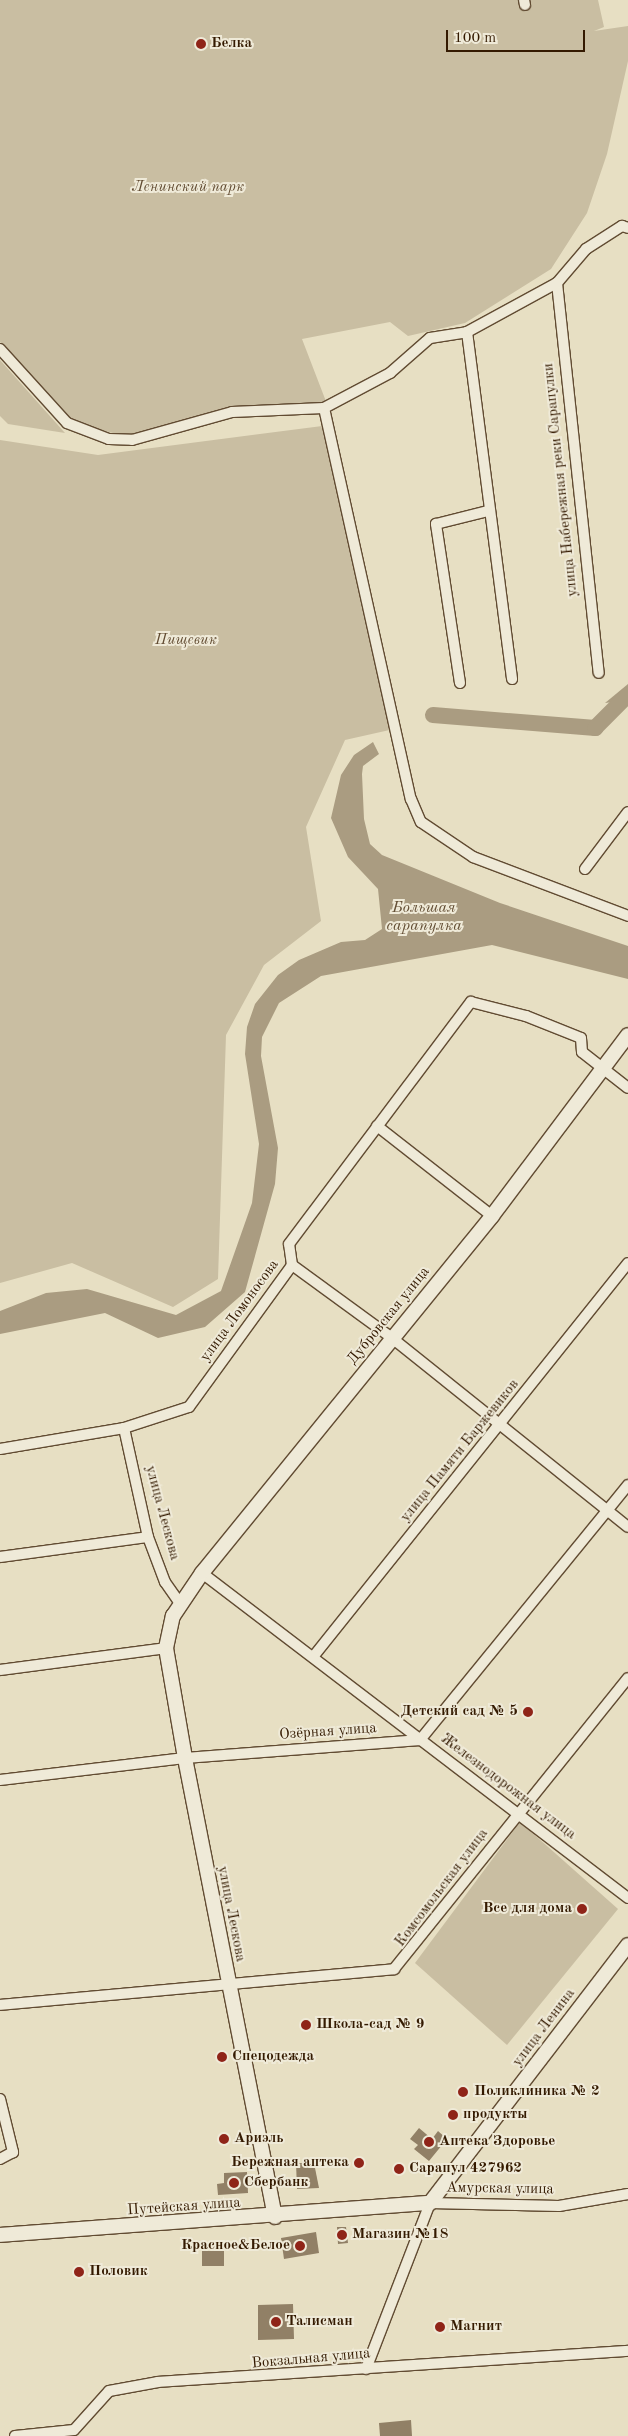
<!DOCTYPE html>
<html>
<head>
<meta charset="utf-8">
<style>
  body { margin:0 }
  #map { position:relative; width:628px; height:2436px; overflow:hidden; background:#e7dfc3; font-family:"Old Standard TT",serif }
  div>[style] { position:absolute }
  .green>* { inset:0; background:#c9bea2 }
  .water>* { inset:0; background:#aa9c81 }
  .river>* { height:16px; margin:-8px; padding:0 8px; transform-origin:8px; border-radius:8px; background:#aa9c81 }
  .building>* { inset:0; background:#918066 }
  .roads { filter:drop-shadow(1px 0 #614b32) drop-shadow(-1px 0 #614b32) drop-shadow(0 1px #614b32) drop-shadow(0 -1px #614b32) }
  .street>* { height:10px; margin:-5px; padding:0 5px; transform-origin:5px; border-radius:5px; background:#efead8 }
  .secondary>* { height:14px; margin:-7px; padding:0 7px; transform-origin:7px; border-radius:7px; background:#efead8 }
  .dots>* { width:14px; height:14px; translate:-50% -50%; box-sizing:border-box; border:2px solid #efead8; border-radius:50% }
  span { translate:-50% -50%; white-space:nowrap; text-align:center; line-height:1.15; -webkit-text-stroke:4px #efead8; paint-order:stroke }
  .poi-label { font-size:15px; color:#341a01; font-weight:700 }
  .left { translate:0 -50%; text-align:left }
  .right { translate:-100% -50%; text-align:right }
  .park-label { font-size:15px; color:#614b31; font-style:italic }
  .street-label { font-size:15px; color:#341a01 }
  .water-label { font-size:16px; color:#634e34; font-style:italic }
  .scale { position:absolute; left:446px; top:30px; width:139px; height:22px; box-sizing:border-box; border:2px solid #341a01; border-top:0; padding-left:6px; font-size:15px; line-height:18px; white-space:nowrap; color:#341a01; -webkit-text-stroke:4px #efead8; paint-order:stroke }
</style>
</head>
<body>
<div id="map">
  <div class="green">
    <i style="clip-path:polygon(0 0,598px 0,604px 27px,594px 31px,628px 26px,628px 61px,607px 154px,587px 213px,551px 269px,465px 323px,408px 336px,390px 322px,302px 339px,327px 404px,246px 408px,136px 439px,71px 422px,0 342px)"></i>
    <i style="clip-path:polygon(0 360px,65px 433px,8px 424px,0 416px)"></i>
    <i style="clip-path:polygon(330px 425px,394px 729px,345px 740px,306px 827px,321px 921px,264px 965px,226px 1035px,218px 1279px,173px 1307px,72px 1263px,0 1283px,0 440px,98px 455px)"></i>
    <i style="clip-path:polygon(520px 1822px,618px 1909px,507px 2045px,415px 1963px)"></i>
  </div>
  <div class="water">
    <i style="clip-path:polygon(628px 684px,628px 700px,605px 703px)"></i>
    <i style="clip-path:polygon(373px 742px,379px 754px,363px 766px,362px 774px,364px 819px,370px 844px,382px 855px,500px 903px,628px 946px,628px 979px,492px 945px,321px 976px,279px 1003px,262px 1037px,261px 1056px,278px 1148px,275px 1184px,245px 1292px,205px 1327px,158px 1338px,105px 1313px,0 1334px,0 1311px,46px 1293px,87px 1289px,176px 1315px,221px 1291px,252px 1203px,259px 1144px,245px 1054px,247px 1027px,255px 1004px,278px 975px,299px 960px,341px 942px,365px 940px,382px 929px,378px 889px,348px 857px,331px 818px,341px 775px,354px 755px)"></i>
  </div>
  <div class="river">
    <i style="left:433px;top:715px;width:163px;rotate:4.6deg"></i>
    <i style="left:595px;top:728px;width:47px;rotate:-45deg"></i>
  </div>
  <div class="building">
    <i style="clip-path:polygon(419px 2128px,432px 2139px,438px 2131px,447px 2139px,429px 2161px,414px 2149px,418px 2145px,410px 2139px)"></i>
    <i style="clip-path:polygon(296px 2163px,314px 2163px,319px 2188px,297px 2189px)"></i>
    <i style="clip-path:polygon(247px 2172px,248px 2193px,218px 2195px,217px 2184px,224px 2183px,224px 2173px)"></i>
    <i style="clip-path:polygon(337px 2227px,346px 2227px,348px 2243px,338px 2244px)"></i>
    <i style="clip-path:polygon(316px 2232px,319px 2253px,284px 2259px,281px 2238px)"></i>
    <i style="clip-path:polygon(202px 2251px,224px 2251px,224px 2266px,202px 2266px)"></i>
    <i style="clip-path:polygon(293px 2304px,294px 2339px,258px 2340px,258px 2305px)"></i>
    <i style="clip-path:polygon(411px 2420px,412px 2436px,380px 2436px,379px 2423px)"></i>
  </div>
  <div class="roads">
    <div class="street">
      <i style="left:524px;top:0;width:5px;rotate:79deg"></i>
      <i style="left:557px;top:283px;width:392px;rotate:83.9deg"></i>
      <i style="left:467px;top:332px;width:350px;rotate:82.6deg"></i>
      <i style="left:0;top:349px;width:100px;rotate:47.8deg"></i>
      <i style="left:67px;top:423px;width:45px;rotate:20.9deg"></i>
      <i style="left:109px;top:439px;width:23px;rotate:2deg"></i>
      <i style="left:132px;top:440px;width:104px;rotate:-15.6deg"></i>
      <i style="left:232px;top:412px;width:92px;rotate:-2.5deg"></i>
      <i style="left:324px;top:408px;width:75px;rotate:-27.9deg"></i>
      <i style="left:390px;top:373px;width:53px;rotate:-41.2deg"></i>
      <i style="left:430px;top:338px;width:37px;rotate:-9deg"></i>
      <i style="left:467px;top:332px;width:102px;rotate:-28.6deg"></i>
      <i style="left:557px;top:283px;width:45px;rotate:-49.5deg"></i>
      <i style="left:586px;top:249px;width:43px;rotate:-32.6deg"></i>
      <i style="left:622px;top:226px;width:6px;rotate:18deg"></i>
      <i style="left:324px;top:408px;width:401px;rotate:77.5deg"></i>
      <i style="left:411px;top:799px;width:25px;rotate:67deg"></i>
      <i style="left:421px;top:822px;width:63px;rotate:33.9deg"></i>
      <i style="left:473px;top:857px;width:166px;rotate:20.8deg"></i>
      <i style="left:460px;top:683px;width:161px;rotate:-98.6deg"></i>
      <i style="left:436px;top:524px;width:54px;rotate:-14deg"></i>
      <i style="left:585px;top:869px;width:71px;rotate:-53deg"></i>
      <i style="left:377px;top:1126px;width:146px;rotate:38deg"></i>
      <i style="left:292px;top:1265px;width:124px;rotate:36.1deg"></i>
      <i style="left:392px;top:1338px;width:302px;rotate:38.7deg"></i>
      <i style="left:124px;top:1428px;width:112px;rotate:77.6deg"></i>
      <i style="left:148px;top:1537px;width:48px;rotate:69.3deg"></i>
      <i style="left:165px;top:1582px;width:24px;rotate:55deg"></i>
      <i style="left:0;top:1449px;width:126px;rotate:-9.6deg"></i>
      <i style="left:124px;top:1428px;width:68px;rotate:-17.9deg"></i>
      <i style="left:189px;top:1407px;width:175px;rotate:-54deg"></i>
      <i style="left:292px;top:1265px;width:21px;rotate:-98deg"></i>
      <i style="left:289px;top:1244px;width:303px;rotate:-53.1deg"></i>
      <i style="left:471px;top:1002px;width:57px;rotate:14.3deg"></i>
      <i style="left:526px;top:1016px;width:59px;rotate:21.8deg"></i>
      <i style="left:581px;top:1038px;width:14px;rotate:86deg"></i>
      <i style="left:582px;top:1052px;width:58px;rotate:38deg"></i>
      <i style="left:0;top:1557px;width:149px;rotate:-7.7deg"></i>
      <i style="left:202px;top:1573px;width:536px;rotate:37.34deg"></i>
      <i style="left:313px;top:1657px;width:504px;rotate:-51.36deg"></i>
      <i style="left:0;top:1670px;width:167px;rotate:-7.5deg"></i>
      <i style="left:0;top:1780px;width:186px;rotate:-6.8deg"></i>
      <i style="left:185px;top:1758px;width:236px;rotate:-4.4deg"></i>
      <i style="left:420px;top:1740px;width:329px;rotate:-50.8deg"></i>
      <i style="left:0;top:2005px;width:396px;rotate:-5.2deg"></i>
      <i style="left:394px;top:1969px;width:373px;rotate:-51.2deg"></i>
      <i style="left:0;top:2099px;width:55px;rotate:76.2deg"></i>
      <i style="left:13px;top:2152px;width:15px;rotate:152deg"></i>
      <i style="left:366px;top:2369px;width:178px;rotate:-68.9deg"></i>
      <i style="left:430px;top:2203px;width:129px;rotate:1.3deg"></i>
      <i style="left:559px;top:2206px;width:70px;rotate:-9.9deg"></i>
      <i style="left:15px;top:2436px;width:59px;rotate:-5.8deg"></i>
      <i style="left:74px;top:2430px;width:52px;rotate:-48.1deg"></i>
      <i style="left:109px;top:2391px;width:50px;rotate:-10.4deg"></i>
      <i style="left:158px;top:2382px;width:471px;rotate:-3.8deg"></i>
    </div>
    <div class="secondary">
      <i style="left:275px;top:2217px;width:468px;rotate:-101.1deg"></i>
      <i style="left:185px;top:1758px;width:112px;rotate:-99.8deg"></i>
      <i style="left:166px;top:1648px;width:33px;rotate:-78deg"></i>
      <i style="left:173px;top:1616px;width:52px;rotate:-56deg"></i>
      <i style="left:202px;top:1573px;width:460px;rotate:-50.9deg"></i>
      <i style="left:492px;top:1216px;width:226px;rotate:-53.1deg"></i>
      <i style="left:0;top:2235px;width:431px;rotate:-4.3deg"></i>
      <i style="left:430px;top:2203px;width:325px;rotate:-52.5deg"></i>
    </div>
  </div>
  <div class="dots">
    <i style="left:201px;top:44px;background:#8f2418"></i>
    <i style="left:528px;top:1712px;background:#8f2418"></i>
    <i style="left:582px;top:1909px;background:#8f2418"></i>
    <i style="left:306px;top:2025px;background:#8f2418"></i>
    <i style="left:222px;top:2057px;background:#8f2418"></i>
    <i style="left:463px;top:2092px;background:#8f2418"></i>
    <i style="left:453px;top:2115px;background:#8f2418"></i>
    <i style="left:224px;top:2139px;background:#8f2418"></i>
    <i style="left:429px;top:2142px;background:#8f2418"></i>
    <i style="left:359px;top:2163px;background:#8f2418"></i>
    <i style="left:399px;top:2169px;background:#8f2418"></i>
    <i style="left:234px;top:2183px;background:#8f2418"></i>
    <i style="left:342px;top:2235px;background:#8f2418"></i>
    <i style="left:300px;top:2246px;background:#8f2418"></i>
    <i style="left:79px;top:2272px;background:#8f2418"></i>
    <i style="left:276px;top:2322px;background:#8f2418"></i>
    <i style="left:440px;top:2327px;background:#8f2418"></i>
  </div>
  <div class="poi-label">
    <span class="left" style="left:211px;top:44px">Белка</span>
    <span class="right" style="left:518px;top:1712px">Детский сад № 5</span>
    <span class="right" style="left:572px;top:1909px">Все для дома</span>
    <span class="left" style="left:316px;top:2025px">Школа-сад № 9</span>
    <span class="left" style="left:232px;top:2057px">Спецодежда</span>
    <span class="left" style="left:474px;top:2092px">Поликлиника № 2</span>
    <span class="left" style="left:463px;top:2115px">продукты</span>
    <span class="left" style="left:234px;top:2139px">Ариэль</span>
    <span class="left" style="left:439px;top:2142px">Аптека Здоровье</span>
    <span class="right" style="left:349px;top:2163px">Бережная аптека</span>
    <span class="left" style="left:409px;top:2169px">Сарапул 427962</span>
    <span class="left" style="left:244px;top:2183px">Сбербанк</span>
    <span class="left" style="left:352px;top:2235px">Магазин №18</span>
    <span class="right" style="left:290px;top:2246px">Красное&amp;Белое</span>
    <span class="left" style="left:89px;top:2272px">Половик</span>
    <span class="left" style="left:286px;top:2322px">Талисман</span>
    <span class="left" style="left:450px;top:2327px">Магнит</span>
  </div>
  <div class="park-label">
    <span style="left:188px;top:188px">Ленинский парк</span>
    <span style="left:186px;top:641px">Пищевик</span>
  </div>
  <div class="street-label">
    <span style="left:561px;top:480px;rotate:-96deg">улица Набережная реки Сарапулки</span>
    <span style="left:240px;top:1311px;rotate:-54deg">улица Ломоносова</span>
    <span style="left:389px;top:1316px;rotate:-51deg">Дубровская улица</span>
    <span style="left:460px;top:1451px;rotate:-51deg">улица Памяти Баржевиков</span>
    <span style="left:162px;top:1513px;rotate:75deg">улица Лескова</span>
    <span style="left:328px;top:1732px;rotate:-4deg">Озёрная улица</span>
    <span style="left:508px;top:1787px;rotate:37deg">Железнодорожная улица</span>
    <span style="left:442px;top:1888px;rotate:-53deg">Комсомольская улица</span>
    <span style="left:231px;top:1914px;rotate:79deg">улица Лескова</span>
    <span style="left:544px;top:2028px;rotate:-53deg">улица Ленина</span>
    <span style="left:500px;top:2189px;rotate:1deg">Амурская улица</span>
    <span style="left:184px;top:2207px;rotate:-4deg">Путейская улица</span>
    <span style="left:311px;top:2359px;rotate:-5deg">Вокзальная улица</span>
  </div>
  <div class="water-label">
    <span style="left:424px;top:917px">Большая<br>сарапулка</span>
  </div>
  <div class="scale">100 m</div>
</div>
</body>
</html>
